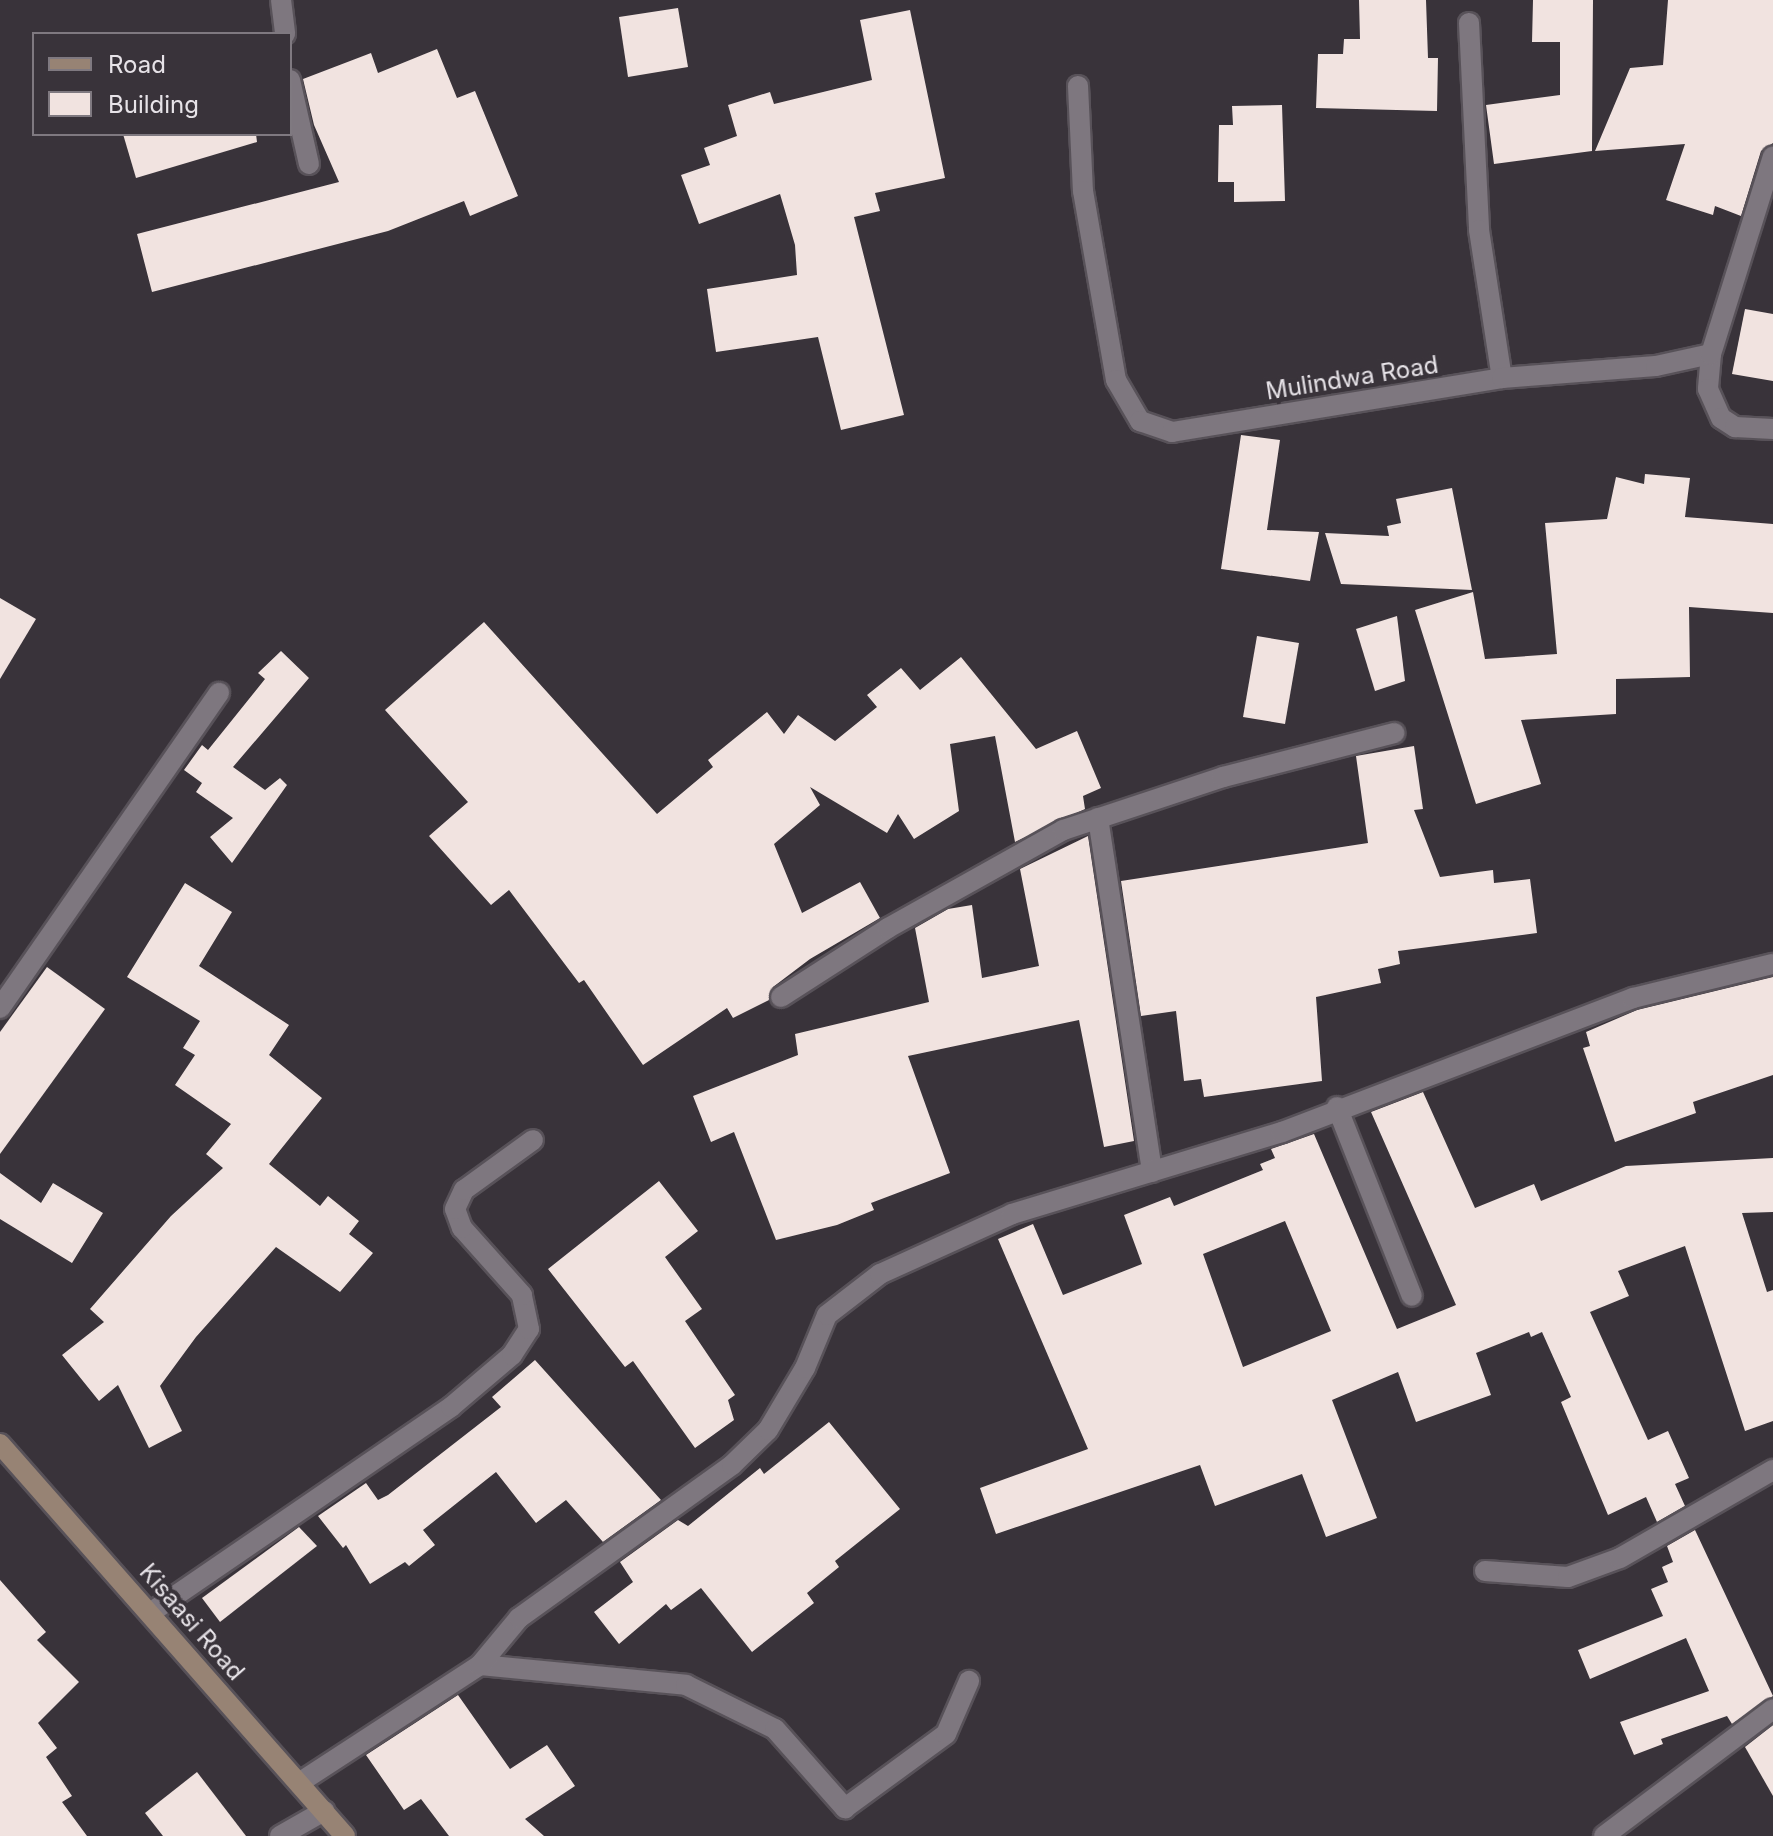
<!DOCTYPE html>
<html>
<head>
<meta charset="utf-8">
<style>
  body { margin:0 }
  #map { position:relative; width:1773px; height:1836px; overflow:hidden; background:#39333a; font-family:Inter,sans-serif }
  div>[style] { position:absolute }
  .building>* { inset:0; background:#f1e3e0 }
  .roads { filter:drop-shadow(2px 0 #585259) drop-shadow(-2px 0 #585259) drop-shadow(0 2px #585259) drop-shadow(0 -2px #585259) }
  .service>* { height:20px; margin:-10px; padding:0 10px; transform-origin:10px; border-radius:10px; background:#7e777f }
  .minor>* { height:20px; margin:-10px; padding:0 10px; transform-origin:10px; border-radius:10px; background:#7e777f }
  .secondary>* { height:20px; margin:-10px; padding:0 10px; transform-origin:10px; border-radius:10px; background:#978374 }
  span { translate:-50% -50%; white-space:nowrap; text-align:center; line-height:1.15; -webkit-text-stroke:8px #39333a; paint-order:stroke }
  .street-label { font-size:24px; color:#e7e3e8 }
  .legend { position:absolute; left:32px; top:32px; width:260px; height:104px; box-sizing:border-box; background:#39333a; border:2px solid #7f7980; margin:0; padding:10px 14px; list-style:none; font-size:24px; color:#e7e3e8 }
  .legend li { display:flex; align-items:center; gap:16px; height:40px }
  .legend b { width:40px; border:2px solid #7f7980 }
</style>
</head>
<body>
<div id="map">
  <div class="building">
    <i style="clip-path:polygon(1359px 0,1426px 0,1428px 58px,1438px 58px,1437px 111px,1316px 108px,1318px 54px,1343px 54px,1344px 39px,1360px 39px)"></i>
    <i style="clip-path:polygon(1533px 0,1593px 0,1592px 151px,1494px 164px,1486px 105px,1560px 95px,1560px 42px,1532px 42px)"></i>
    <i style="clip-path:polygon(1668px 0,1773px 0,1773px 143px,1761px 151px,1741px 216px,1715px 206px,1713px 215px,1666px 200px,1685px 144px,1595px 151px,1630px 68px,1663px 65px)"></i>
    <i style="clip-path:polygon(678px 8px,688px 67px,628px 77px,619px 17px)"></i>
    <i style="clip-path:polygon(910px 10px,945px 178px,875px 193px,880px 211px,854px 217px,904px 415px,841px 430px,818px 337px,716px 352px,707px 289px,797px 275px,795px 245px,780px 194px,699px 224px,681px 175px,710px 165px,704px 148px,737px 136px,728px 105px,770px 92px,774px 104px,872px 80px,860px 20px)"></i>
    <i style="clip-path:polygon(437px 49px,457px 98px,475px 91px,518px 196px,470px 216px,464px 201px,388px 231px,152px 292px,137px 234px,339px 182px,314px 125px,303px 79px,371px 53px,378px 73px)"></i>
    <i style="clip-path:polygon(1282px 105px,1285px 201px,1234px 202px,1234px 182px,1218px 182px,1219px 125px,1233px 125px,1232px 106px)"></i>
    <i style="clip-path:polygon(123px 134px,256px 134px,257px 142px,136px 178px)"></i>
    <i style="clip-path:polygon(1745px 309px,1773px 314px,1773px 381px,1732px 374px)"></i>
    <i style="clip-path:polygon(1241px 435px,1280px 440px,1267px 530px,1319px 532px,1310px 581px,1221px 569px)"></i>
    <i style="clip-path:polygon(1645px 474px,1690px 478px,1685px 517px,1773px 524px,1773px 613px,1689px 607px,1690px 677px,1616px 679px,1616px 714px,1521px 720px,1541px 784px,1476px 804px,1415px 610px,1473px 592px,1485px 659px,1557px 654px,1545px 523px,1607px 519px,1616px 477px,1644px 484px)"></i>
    <i style="clip-path:polygon(1452px 488px,1472px 590px,1341px 584px,1325px 533px,1389px 536px,1387px 526px,1401px 523px,1396px 499px)"></i>
    <i style="clip-path:polygon(0 598px,36px 619px,0 679px)"></i>
    <i style="clip-path:polygon(1397px 616px,1405px 681px,1375px 691px,1356px 629px)"></i>
    <i style="clip-path:polygon(484px 622px,657px 814px,713px 767px,708px 760px,767px 712px,784px 734px,798px 715px,835px 741px,877px 707px,867px 695px,901px 668px,920px 690px,961px 657px,1036px 749px,1077px 731px,1101px 788px,1083px 796px,1085px 809px,1015px 842px,995px 736px,950px 744px,959px 811px,914px 839px,898px 814px,887px 833px,810px 787px,820px 805px,774px 844px,802px 913px,860px 882px,880px 918px,810px 959px,773px 987px,769px 1000px,733px 1018px,727px 1008px,643px 1065px,584px 980px,579px 983px,509px 890px,491px 905px,429px 836px,468px 802px,385px 710px)"></i>
    <i style="clip-path:polygon(1257px 636px,1299px 643px,1285px 724px,1243px 717px)"></i>
    <i style="clip-path:polygon(281px 651px,309px 678px,233px 767px,265px 790px,280px 778px,287px 785px,232px 863px,210px 837px,233px 818px,196px 792px,202px 783px,184px 770px,202px 745px,208px 750px,265px 679px,258px 673px)"></i>
    <i style="clip-path:polygon(1414px 746px,1423px 809px,1414px 810px,1440px 877px,1493px 870px,1494px 883px,1530px 879px,1537px 933px,1398px 951px,1400px 964px,1378px 969px,1381px 983px,1316px 997px,1322px 1081px,1204px 1097px,1201px 1079px,1184px 1081px,1176px 1011px,1141px 1016px,1121px 881px,1368px 843px,1356px 756px)"></i>
    <i style="clip-path:polygon(1088px 836px,1134px 1141px,1104px 1147px,1079px 1020px,908px 1056px,950px 1173px,871px 1203px,874px 1210px,837px 1225px,776px 1240px,734px 1132px,711px 1142px,693px 1096px,798px 1055px,795px 1034px,929px 1002px,915px 928px,948px 909px,972px 905px,982px 978px,1039px 966px,1020px 869px)"></i>
    <i style="clip-path:polygon(185px 883px,232px 912px,199px 966px,289px 1025px,269px 1055px,322px 1098px,269px 1164px,320px 1206px,328px 1196px,359px 1221px,349px 1234px,373px 1253px,340px 1292px,276px 1247px,196px 1337px,160px 1386px,182px 1431px,149px 1448px,118px 1385px,99px 1401px,62px 1355px,104px 1322px,90px 1309px,171px 1216px,223px 1168px,206px 1154px,231px 1124px,175px 1085px,195px 1055px,183px 1048px,200px 1021px,127px 977px)"></i>
    <i style="clip-path:polygon(47px 967px,105px 1009px,0 1154px,0 1032px)"></i>
    <i style="clip-path:polygon(1773px 977px,1773px 1075px,1693px 1102px,1696px 1113px,1615px 1142px,1583px 1048px,1590px 1046px,1586px 1032px,1637px 1010px)"></i>
    <i style="clip-path:polygon(evenodd,1423px 1092px,1475px 1208px,1534px 1184px,1541px 1201px,1626px 1166px,1773px 1158px,1773px 1212px,1742px 1213px,1767px 1292px,1773px 1290px,1773px 1421px,1745px 1431px,1685px 1246px,1618px 1271px,1629px 1296px,1590px 1312px,1648px 1440px,1668px 1431px,1689px 1478px,1675px 1484px,1685px 1506px,1657px 1522px,1646px 1497px,1608px 1515px,1561px 1402px,1571px 1397px,1542px 1332px,1531px 1337px,1529px 1332px,1476px 1353px,1491px 1395px,1416px 1422px,1398px 1372px,1332px 1400px,1377px 1518px,1326px 1537px,1302px 1474px,1215px 1506px,1200px 1465px,996px 1534px,980px 1488px,1088px 1449px,998px 1239px,1033px 1224px,1063px 1295px,1142px 1264px,1124px 1215px,1170px 1197px,1174px 1206px,1263px 1170px,1260px 1164px,1275px 1158px,1271px 1149px,1314px 1134px,1397px 1329px,1456px 1305px,1371px 1112px,1423px 1092px,1285px 1221px,1331px 1331px,1243px 1367px,1203px 1254px,1285px 1221px)"></i>
    <i style="clip-path:polygon(0 1173px,41px 1203px,53px 1183px,103px 1213px,72px 1263px,0 1219px)"></i>
    <i style="clip-path:polygon(659px 1181px,698px 1231px,665px 1257px,702px 1309px,685px 1321px,735px 1395px,728px 1400px,734px 1420px,695px 1448px,633px 1361px,625px 1367px,548px 1269px)"></i>
    <i style="clip-path:polygon(535px 1360px,661px 1500px,603px 1542px,566px 1500px,536px 1523px,496px 1472px,423px 1530px,435px 1545px,409px 1566px,405px 1562px,370px 1584px,346px 1545px,343px 1548px,318px 1516px,366px 1483px,378px 1500px,388px 1495px,501px 1407px,492px 1397px)"></i>
    <i style="clip-path:polygon(829px 1422px,900px 1509px,835px 1561px,839px 1567px,807px 1593px,814px 1603px,752px 1652px,701px 1588px,671px 1610px,666px 1604px,619px 1644px,594px 1612px,633px 1582px,620px 1562px,678px 1520px,688px 1526px,760px 1468px,764px 1474px)"></i>
    <i style="clip-path:polygon(299px 1527px,317px 1546px,220px 1622px,202px 1598px)"></i>
    <i style="clip-path:polygon(1695px 1530px,1773px 1696px,1732px 1724px,1727px 1716px,1661px 1739px,1663px 1744px,1634px 1755px,1620px 1722px,1709px 1691px,1686px 1638px,1590px 1679px,1578px 1650px,1663px 1616px,1651px 1589px,1668px 1582px,1662px 1567px,1673px 1562px,1667px 1546px)"></i>
    <i style="clip-path:polygon(0 1580px,46px 1632px,37px 1640px,79px 1682px,38px 1723px,57px 1748px,46px 1757px,72px 1796px,62px 1802px,87px 1836px,0 1836px)"></i>
    <i style="clip-path:polygon(458px 1695px,510px 1769px,547px 1745px,575px 1786px,525px 1819px,544px 1836px,449px 1836px,421px 1799px,404px 1810px,366px 1755px)"></i>
    <i style="clip-path:polygon(1773px 1725px,1773px 1796px,1745px 1747px)"></i>
    <i style="clip-path:polygon(197px 1772px,246px 1836px,163px 1836px,145px 1813px)"></i>
  </div>
  <div class="roads">
    <div class="service">
      <i style="left:1711px;top:354px;width:35px;rotate:95deg"></i>
      <i style="left:1708px;top:389px;width:32px;rotate:66deg"></i>
      <i style="left:1721px;top:418px;width:17px;rotate:33deg"></i>
      <i style="left:1735px;top:427px;width:38px;rotate:3deg"></i>
      <i style="left:1337px;top:1107px;width:203px;rotate:68.4deg"></i>
    </div>
    <div class="minor">
      <i style="left:281px;top:0;width:34px;rotate:83deg"></i>
      <i style="left:1469px;top:23px;width:207px;rotate:87.2deg"></i>
      <i style="left:1479px;top:230px;width:150px;rotate:81.2deg"></i>
      <i style="left:290px;top:80px;width:86px;rotate:77.3deg"></i>
      <i style="left:1078px;top:86px;width:105px;rotate:87.3deg"></i>
      <i style="left:1083px;top:191px;width:192px;rotate:80.1deg"></i>
      <i style="left:1116px;top:380px;width:48px;rotate:59.7deg"></i>
      <i style="left:1140px;top:421px;width:34px;rotate:19deg"></i>
      <i style="left:1172px;top:432px;width:334px;rotate:-9.3deg"></i>
      <i style="left:1502px;top:378px;width:154px;rotate:-4.5deg"></i>
      <i style="left:1656px;top:366px;width:56px;rotate:-12.3deg"></i>
      <i style="left:1711px;top:354px;width:207px;rotate:-72.6deg"></i>
      <i style="left:1098px;top:818px;width:358px;rotate:81.3deg"></i>
      <i style="left:781px;top:997px;width:127px;rotate:-32.8deg"></i>
      <i style="left:888px;top:928px;width:201px;rotate:-29.2deg"></i>
      <i style="left:1063px;top:830px;width:169px;rotate:-18.3deg"></i>
      <i style="left:1223px;top:777px;width:177px;rotate:-14.4deg"></i>
      <i style="left:0;top:1008px;width:384px;rotate:-55.2deg"></i>
      <i style="left:1485px;top:1571px;width:83px;rotate:4.1deg"></i>
      <i style="left:1568px;top:1577px;width:55px;rotate:-20.1deg"></i>
      <i style="left:1620px;top:1558px;width:177px;rotate:-29.9deg"></i>
      <i style="left:150px;top:1613px;width:365px;rotate:-34.4deg"></i>
      <i style="left:451px;top:1407px;width:80px;rotate:-40.4deg"></i>
      <i style="left:512px;top:1355px;width:31px;rotate:-57deg"></i>
      <i style="left:529px;top:1329px;width:35px;rotate:-102deg"></i>
      <i style="left:522px;top:1295px;width:90px;rotate:-131.8deg"></i>
      <i style="left:462px;top:1228px;width:20px;rotate:-110deg"></i>
      <i style="left:455px;top:1209px;width:21px;rotate:-65deg"></i>
      <i style="left:464px;top:1190px;width:85px;rotate:-35.9deg"></i>
      <i style="left:480px;top:1665px;width:207px;rotate:5.5deg"></i>
      <i style="left:686px;top:1685px;width:99px;rotate:26.3deg"></i>
      <i style="left:775px;top:1729px;width:106px;rotate:48.5deg"></i>
      <i style="left:845px;top:1808px;width:125px;rotate:-36.2deg"></i>
      <i style="left:946px;top:1734px;width:58px;rotate:-66.5deg"></i>
      <i style="left:299px;top:1783px;width:216px;rotate:-33.1deg"></i>
      <i style="left:480px;top:1665px;width:61px;rotate:-50.3deg"></i>
      <i style="left:519px;top:1618px;width:262px;rotate:-35.7deg"></i>
      <i style="left:732px;top:1465px;width:50px;rotate:-44.2deg"></i>
      <i style="left:768px;top:1430px;width:72px;rotate:-59.2deg"></i>
      <i style="left:805px;top:1368px;width:57px;rotate:-67.5deg"></i>
      <i style="left:827px;top:1315px;width:67px;rotate:-37.7deg"></i>
      <i style="left:880px;top:1274px;width:145px;rotate:-24.4deg"></i>
      <i style="left:1012px;top:1214px;width:282px;rotate:-16.9deg"></i>
      <i style="left:1282px;top:1132px;width:376px;rotate:-20.9deg"></i>
      <i style="left:1633px;top:998px;width:144px;rotate:-13.7deg"></i>
      <i style="left:280px;top:1836px;width:51px;rotate:-29.6deg"></i>
      <i style="left:1604px;top:1836px;width:211px;rotate:-36.9deg"></i>
    </div>
    <div class="secondary">
      <i style="left:0;top:1444px;width:522px;rotate:48.65deg"></i>
    </div>
  </div>
  <div class="street-label">
    <span style="left:1352px;top:378px;rotate:-9deg">Mulindwa Road</span>
    <span style="left:192px;top:1622px;rotate:49deg">Kisaasi Road</span>
  </div>
  <ul class="legend">
  <li><b style="height:10px;background:#978374"></b>Road</li>
  <li><b style="height:22px;background:#f1e3e0"></b>Building</li>
  </ul>
</div>
</body>
</html>
